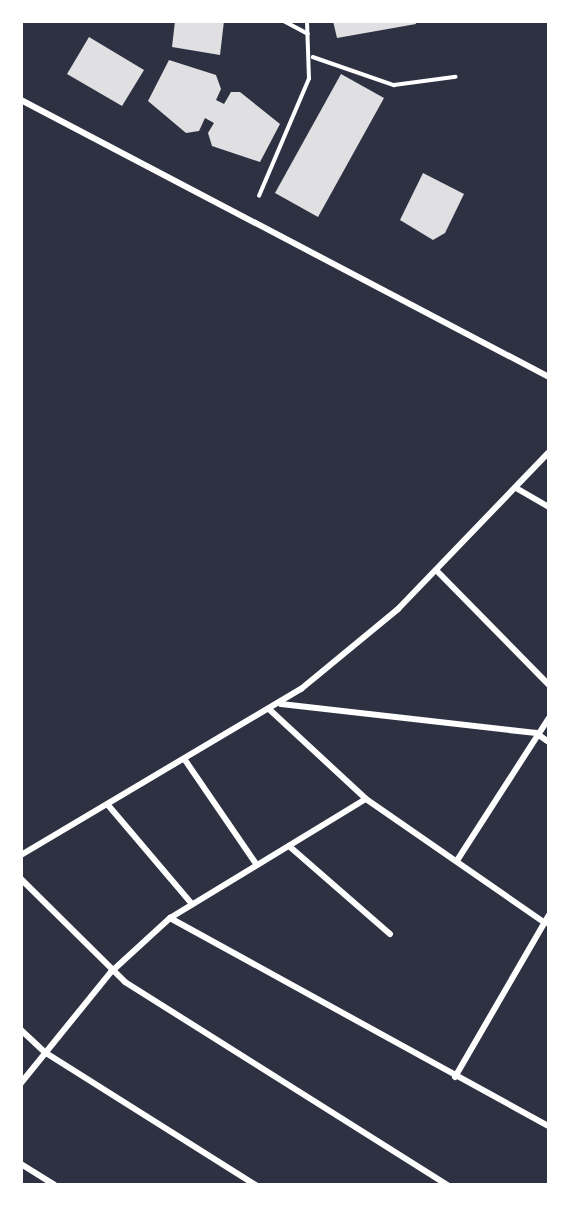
<!DOCTYPE html>
<html>
<head>
<meta charset="utf-8">
<style>
  body { margin:0 }
  #map { position:relative; width:570px; height:1206px; overflow:hidden; background:#2d3142; font-family:"DejaVu Sans",sans-serif }
  div>[style] { position:absolute }
  .building>* { inset:0; background:#e0e0e3 }
  .service>* { height:3.5px; margin:-1.75px; padding:0 1.75px; transform-origin:1.75px; border-radius:1.75px; background:#fff }
  .minor>* { height:6px; margin:-3px; padding:0 3px; transform-origin:3px; border-radius:3px; background:#fff }
  span { translate:-50% -50%; white-space:nowrap; text-align:center; line-height:1.15; -webkit-text-stroke:7px #fff; paint-order:stroke }
  .frame { position:absolute; inset:0; border:23px solid #fff; pointer-events:none }
</style>
</head>
<body>
<div id="map">
  <div class="building">
    <i style="clip-path:polygon(175px 21px,224px 21px,220px 55px,172px 47px)"></i>
    <i style="clip-path:polygon(333px 21px,415px 21px,416px 24px,337px 38px)"></i>
    <i style="clip-path:polygon(89px 37px,144px 70px,122px 106px,67px 74px)"></i>
    <i style="clip-path:polygon(169px 60px,216px 75px,221px 89px,216px 100px,224px 104px,231px 92px,240px 92px,280px 124px,260px 162px,212px 146px,208px 133px,214px 123px,205px 118px,199px 131px,186px 133px,148px 101px)"></i>
    <i style="clip-path:polygon(341px 74px,384px 98px,318px 217px,275px 193px)"></i>
    <i style="clip-path:polygon(423px 173px,464px 194px,445px 233px,433px 240px,400px 220px)"></i>
  </div>
  <div class="service">
    <i style="left:284px;top:21px;width:27px;rotate:28deg"></i>
    <i style="left:313px;top:57px;width:86px;rotate:19.1deg"></i>
    <i style="left:394px;top:85px;width:62px;rotate:-7.5deg"></i>
    <i style="left:259px;top:196px;width:127px;rotate:-66.9deg"></i>
    <i style="left:309px;top:79px;width:58px;rotate:-92deg"></i>
  </div>
  <div class="minor">
    <i style="left:21px;top:100px;width:596px;rotate:27.68deg"></i>
    <i style="left:516px;top:488px;width:38px;rotate:30deg"></i>
    <i style="left:437px;top:571px;width:160px;rotate:45.5deg"></i>
    <i style="left:281px;top:704px;width:257px;rotate:6.5deg"></i>
    <i style="left:536px;top:733px;width:16px;rotate:35deg"></i>
    <i style="left:270px;top:710px;width:131px;rotate:42.8deg"></i>
    <i style="left:366px;top:799px;width:218px;rotate:34.7deg"></i>
    <i style="left:185px;top:760px;width:127px;rotate:55.6deg"></i>
    <i style="left:108px;top:805px;width:130px;rotate:49.7deg"></i>
    <i style="left:289px;top:846px;width:134px;rotate:41.1deg"></i>
    <i style="left:21px;top:855px;width:326px;rotate:-30.7deg"></i>
    <i style="left:301px;top:689px;width:126px;rotate:-39.5deg"></i>
    <i style="left:398px;top:609px;width:218px;rotate:-46.1deg"></i>
    <i style="left:458px;top:859px;width:168px;rotate:-57.2deg"></i>
    <i style="left:21px;top:879px;width:146px;rotate:44.7deg"></i>
    <i style="left:125px;top:982px;width:381px;rotate:32.2deg"></i>
    <i style="left:170px;top:918px;width:432px;rotate:28.8deg"></i>
    <i style="left:21px;top:1030px;width:34px;rotate:43deg"></i>
    <i style="left:46px;top:1053px;width:248px;rotate:32.2deg"></i>
    <i style="left:455px;top:1077px;width:187px;rotate:-59.9deg"></i>
    <i style="left:21px;top:1083px;width:143px;rotate:-51deg"></i>
    <i style="left:111px;top:972px;width:80px;rotate:-42.5deg"></i>
    <i style="left:170px;top:918px;width:229px;rotate:-31.3deg"></i>
    <i style="left:21px;top:1164px;width:39px;rotate:32deg"></i>
  </div>
  <div class="frame"></div>
</div>
</body>
</html>
